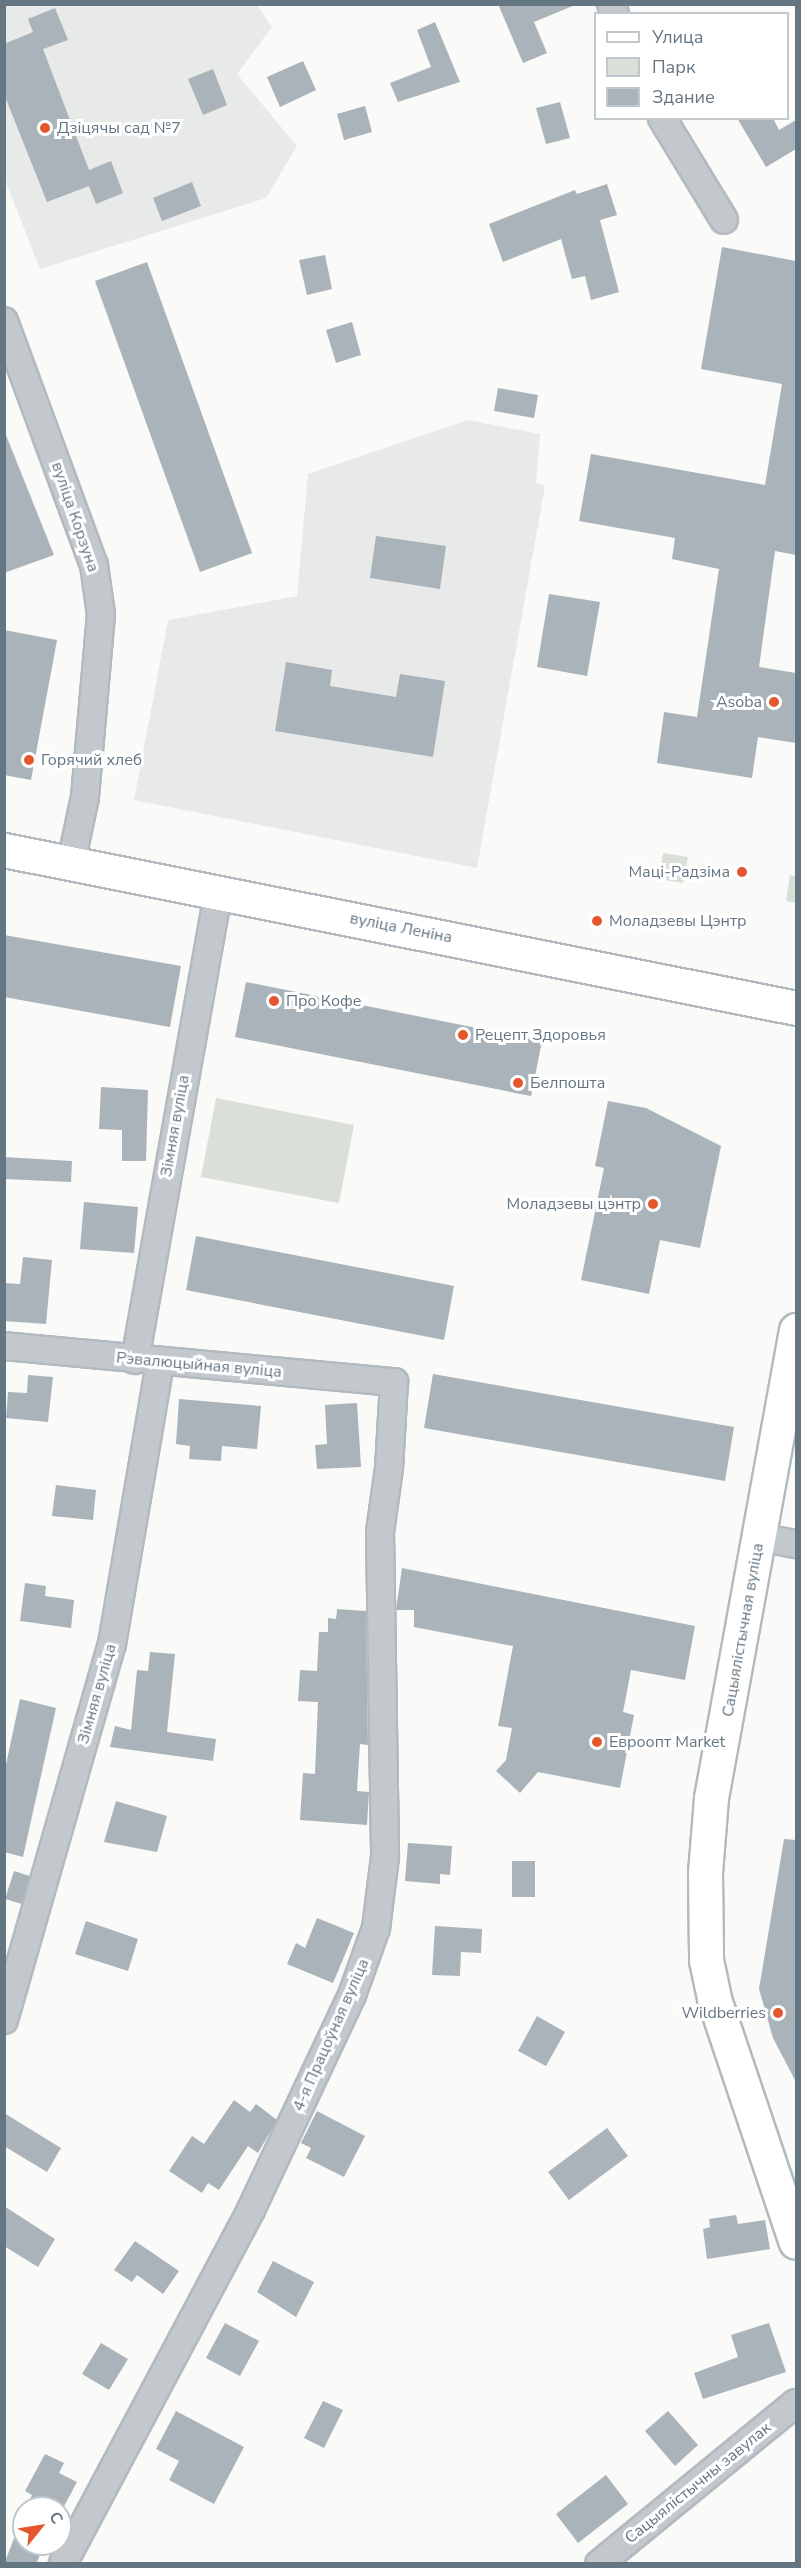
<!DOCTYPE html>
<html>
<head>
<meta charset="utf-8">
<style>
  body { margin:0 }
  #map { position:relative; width:801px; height:2568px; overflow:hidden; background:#fafaf8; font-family:"Nunito Sans",sans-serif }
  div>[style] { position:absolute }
  .built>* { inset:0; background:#e8e9e9 }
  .green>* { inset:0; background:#dadfd7 }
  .building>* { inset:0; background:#aab3b9 }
  .roads { filter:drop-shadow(2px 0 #b3babf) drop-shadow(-2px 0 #b3babf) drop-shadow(0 2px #b3babf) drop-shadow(0 -2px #b3babf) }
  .minor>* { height:26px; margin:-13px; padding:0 13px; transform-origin:13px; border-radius:13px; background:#c3c8cc }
  .secondary>* { height:33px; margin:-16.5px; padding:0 16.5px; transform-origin:16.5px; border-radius:16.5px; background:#fff }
  .dots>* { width:16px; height:16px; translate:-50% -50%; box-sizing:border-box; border:3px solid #fff; border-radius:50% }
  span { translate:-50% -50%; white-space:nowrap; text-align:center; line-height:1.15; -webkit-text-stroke:6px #fff; paint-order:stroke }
  .poi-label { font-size:16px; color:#657683 }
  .left { translate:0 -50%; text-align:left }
  .right { translate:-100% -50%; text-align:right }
  .street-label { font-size:16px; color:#657683 }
  .frame { position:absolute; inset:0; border:6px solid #657683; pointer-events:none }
  .legend { position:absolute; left:594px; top:12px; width:195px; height:108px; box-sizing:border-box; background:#fff; border:2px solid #c1c8cd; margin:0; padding:8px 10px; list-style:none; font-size:18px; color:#657683 }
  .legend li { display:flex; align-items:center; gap:12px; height:30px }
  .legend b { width:30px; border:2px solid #c1c8cd }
  .north { position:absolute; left:12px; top:2496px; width:60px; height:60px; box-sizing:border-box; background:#fff; border:2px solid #c1c8cd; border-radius:50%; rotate:60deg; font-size:16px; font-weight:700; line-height:24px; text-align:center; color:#657683 }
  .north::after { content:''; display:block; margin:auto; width:21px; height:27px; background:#e4572e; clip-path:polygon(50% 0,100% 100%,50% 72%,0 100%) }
</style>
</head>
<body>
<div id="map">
  <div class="built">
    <i style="clip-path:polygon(5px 5px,257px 5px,272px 27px,237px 74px,297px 146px,266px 198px,40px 269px,5px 180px)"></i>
    <i style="clip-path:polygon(468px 420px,540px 434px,536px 483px,545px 486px,477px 868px,134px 800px,168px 620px,297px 596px,308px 474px)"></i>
  </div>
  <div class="green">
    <i style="clip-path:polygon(663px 853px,688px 857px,683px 883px,659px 879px)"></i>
    <i style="clip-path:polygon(790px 875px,796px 876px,796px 903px,786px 901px)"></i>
    <i style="clip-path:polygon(216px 1098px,354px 1125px,339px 1203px,201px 1177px)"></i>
  </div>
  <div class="building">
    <i style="clip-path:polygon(498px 4px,575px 4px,575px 5px,534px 22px,547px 53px,523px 63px)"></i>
    <i style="clip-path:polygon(55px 8px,68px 40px,43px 49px,89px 170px,111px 161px,123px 193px,96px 204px,89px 186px,47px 202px,4px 94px,4px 44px,33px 32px,28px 19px)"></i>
    <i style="clip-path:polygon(435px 22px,460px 82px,398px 102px,390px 83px,431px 67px,417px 30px)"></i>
    <i style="clip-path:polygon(303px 61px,316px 90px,280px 107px,267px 77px)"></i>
    <i style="clip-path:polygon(213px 69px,227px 105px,203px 115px,188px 79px)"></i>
    <i style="clip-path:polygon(560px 102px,570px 138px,546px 144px,536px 108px)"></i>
    <i style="clip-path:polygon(365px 106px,372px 132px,344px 140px,337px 114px)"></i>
    <i style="clip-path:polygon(737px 118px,773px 118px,779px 130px,796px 120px,796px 149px,766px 167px)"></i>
    <i style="clip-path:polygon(192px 182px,201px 206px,162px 221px,153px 198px)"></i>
    <i style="clip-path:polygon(607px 184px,617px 215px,600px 220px,619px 292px,591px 300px,585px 276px,572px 279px,561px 239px,503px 262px,489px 224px,575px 190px,577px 194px)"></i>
    <i style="clip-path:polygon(722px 247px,796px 261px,796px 555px,775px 551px,759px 667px,796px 673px,796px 743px,758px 737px,752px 778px,657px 763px,664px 712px,697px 717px,719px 569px,672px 559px,675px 538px,579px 521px,591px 454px,765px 485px,782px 384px,701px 369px)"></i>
    <i style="clip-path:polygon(325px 255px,332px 289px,307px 295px,299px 260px)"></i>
    <i style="clip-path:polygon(147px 262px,252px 553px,200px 572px,95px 281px)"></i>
    <i style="clip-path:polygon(352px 322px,361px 355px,336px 363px,326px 330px)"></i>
    <i style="clip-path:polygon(498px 388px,538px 395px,534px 418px,494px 411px)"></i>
    <i style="clip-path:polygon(4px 430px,54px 555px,4px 573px)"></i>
    <i style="clip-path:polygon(376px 536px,446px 546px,440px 589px,370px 578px)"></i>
    <i style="clip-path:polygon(549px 594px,600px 602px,587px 676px,537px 667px)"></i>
    <i style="clip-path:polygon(4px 630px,57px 640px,31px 780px,4px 775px)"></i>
    <i style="clip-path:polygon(286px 662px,332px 670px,330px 686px,396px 697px,400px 674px,445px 681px,433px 757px,275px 731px)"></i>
    <i style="clip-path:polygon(4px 935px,181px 966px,170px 1027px,4px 997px)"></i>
    <i style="clip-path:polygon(246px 982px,542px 1041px,531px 1096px,235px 1037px)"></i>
    <i style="clip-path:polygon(101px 1087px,148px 1090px,146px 1161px,122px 1161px,122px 1130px,99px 1129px)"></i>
    <i style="clip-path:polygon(608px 1101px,646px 1108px,721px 1146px,700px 1248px,660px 1240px,649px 1294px,581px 1280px,604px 1168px,595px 1166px)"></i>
    <i style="clip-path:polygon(4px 1157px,72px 1161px,71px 1182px,4px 1179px)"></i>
    <i style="clip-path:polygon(84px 1202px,138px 1207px,134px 1253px,80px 1249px)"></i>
    <i style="clip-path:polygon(196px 1236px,454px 1286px,444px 1340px,186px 1290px)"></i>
    <i style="clip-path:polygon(23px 1257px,52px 1260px,46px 1324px,4px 1321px,4px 1283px,20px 1284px)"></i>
    <i style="clip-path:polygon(433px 1374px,734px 1427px,725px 1481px,424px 1428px)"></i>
    <i style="clip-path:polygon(28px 1375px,53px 1377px,48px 1422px,6px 1418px,8px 1392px,27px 1393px)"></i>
    <i style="clip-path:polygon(179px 1399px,261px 1406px,257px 1449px,222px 1446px,221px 1461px,189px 1459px,190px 1446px,176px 1444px)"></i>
    <i style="clip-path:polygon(357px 1403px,361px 1467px,317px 1469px,315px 1445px,327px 1444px,325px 1405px)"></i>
    <i style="clip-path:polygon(56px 1485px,96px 1490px,93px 1520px,52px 1516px)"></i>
    <i style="clip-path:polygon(402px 1568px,695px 1626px,685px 1680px,631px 1670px,623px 1712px,634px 1715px,620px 1788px,538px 1772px,520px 1793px,496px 1771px,506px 1760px,512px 1728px,498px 1726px,513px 1646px,414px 1627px,414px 1610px,396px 1610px)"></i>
    <i style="clip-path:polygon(25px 1583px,46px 1586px,45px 1596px,74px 1600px,71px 1628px,20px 1621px)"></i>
    <i style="clip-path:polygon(337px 1609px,366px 1611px,368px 1745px,360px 1744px,357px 1791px,369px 1792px,367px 1825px,300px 1820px,303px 1773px,315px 1774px,318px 1702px,298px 1701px,300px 1670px,317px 1671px,319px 1632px,328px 1632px,328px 1618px,336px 1619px)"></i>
    <i style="clip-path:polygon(150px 1652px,175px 1654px,167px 1732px,216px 1739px,213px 1761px,110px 1747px,115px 1726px,131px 1730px,137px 1670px,148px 1671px)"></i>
    <i style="clip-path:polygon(20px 1699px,56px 1708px,23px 1857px,4px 1852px,4px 1774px)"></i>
    <i style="clip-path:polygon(116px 1801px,167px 1816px,157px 1852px,104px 1842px)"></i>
    <i style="clip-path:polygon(784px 1839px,796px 1840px,796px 2082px,773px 2038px,759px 1989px)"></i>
    <i style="clip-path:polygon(408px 1843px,452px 1846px,450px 1875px,440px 1874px,440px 1884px,405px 1881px)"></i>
    <i style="clip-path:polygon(512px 1861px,535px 1861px,535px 1897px,512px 1897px)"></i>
    <i style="clip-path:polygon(14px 1871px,30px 1876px,22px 1904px,5px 1899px)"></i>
    <i style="clip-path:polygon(317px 1918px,354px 1933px,333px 1983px,287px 1964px,296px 1943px,305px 1948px)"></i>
    <i style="clip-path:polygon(86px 1921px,138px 1939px,128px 1971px,75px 1954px)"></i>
    <i style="clip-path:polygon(435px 1926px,482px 1929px,481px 1953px,461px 1952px,460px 1976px,432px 1975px)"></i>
    <i style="clip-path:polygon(537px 2016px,565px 2032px,546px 2066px,518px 2051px)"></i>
    <i style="clip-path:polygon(234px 2100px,250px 2112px,256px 2104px,277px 2120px,258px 2153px,248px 2146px,219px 2190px,208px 2183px,202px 2193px,169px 2171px,192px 2136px,204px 2144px)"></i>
    <i style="clip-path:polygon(317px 2111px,365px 2136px,344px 2177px,306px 2158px,311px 2148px,301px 2143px)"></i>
    <i style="clip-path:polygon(4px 2113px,61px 2148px,47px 2172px,4px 2146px)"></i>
    <i style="clip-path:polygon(607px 2128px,628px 2156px,569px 2200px,548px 2172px)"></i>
    <i style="clip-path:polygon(4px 2206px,55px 2239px,38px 2267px,4px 2246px)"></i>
    <i style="clip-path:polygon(736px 2215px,738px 2224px,765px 2220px,770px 2249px,707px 2259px,703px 2229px,710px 2227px,709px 2219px)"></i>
    <i style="clip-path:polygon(135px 2241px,179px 2271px,163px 2294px,137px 2275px,132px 2282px,114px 2270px)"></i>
    <i style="clip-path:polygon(273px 2261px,314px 2282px,296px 2317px,257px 2292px)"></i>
    <i style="clip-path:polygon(225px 2323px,259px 2341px,240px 2376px,206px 2358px)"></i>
    <i style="clip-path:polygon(769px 2323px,786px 2372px,703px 2399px,694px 2373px,738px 2357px,731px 2335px)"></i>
    <i style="clip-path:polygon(101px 2343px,128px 2359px,109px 2390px,82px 2374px)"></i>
    <i style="clip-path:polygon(323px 2401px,343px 2410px,324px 2448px,304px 2438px)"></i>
    <i style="clip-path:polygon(176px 2411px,244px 2447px,214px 2504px,169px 2480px,179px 2461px,156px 2449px)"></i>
    <i style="clip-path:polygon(668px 2411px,698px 2445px,675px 2466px,645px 2431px)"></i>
    <i style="clip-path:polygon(45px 2454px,64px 2463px,59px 2473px,77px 2482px,62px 2510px,26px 2508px,32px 2495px,25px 2491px)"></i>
    <i style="clip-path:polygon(606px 2475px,628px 2504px,578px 2543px,556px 2514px)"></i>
    <i style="clip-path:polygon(24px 2513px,24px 2544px,45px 2544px,36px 2564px,4px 2564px)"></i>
  </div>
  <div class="roads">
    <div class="minor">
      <i style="left:611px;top:4px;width:11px;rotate:68deg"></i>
      <i style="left:662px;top:118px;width:119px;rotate:58.7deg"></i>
      <i style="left:4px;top:321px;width:260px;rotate:69.8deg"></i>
      <i style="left:94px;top:565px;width:49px;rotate:81.9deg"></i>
      <i style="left:101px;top:614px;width:184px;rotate:95deg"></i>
      <i style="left:85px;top:797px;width:67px;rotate:102deg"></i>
      <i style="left:4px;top:1346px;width:392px;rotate:5.3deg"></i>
      <i style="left:394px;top:1382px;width:86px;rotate:93.3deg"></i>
      <i style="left:389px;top:1468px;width:65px;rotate:98deg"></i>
      <i style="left:380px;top:1532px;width:325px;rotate:89.1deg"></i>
      <i style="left:385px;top:1857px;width:72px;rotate:97.2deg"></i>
      <i style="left:376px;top:1928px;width:71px;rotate:109.7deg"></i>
      <i style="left:352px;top:1995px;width:238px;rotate:115.2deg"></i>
      <i style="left:251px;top:2210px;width:401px;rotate:118deg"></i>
      <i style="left:135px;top:1360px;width:475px;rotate:-79.9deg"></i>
      <i style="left:759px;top:1537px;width:38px;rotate:11deg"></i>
      <i style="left:4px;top:2020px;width:391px;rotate:-74deg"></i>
      <i style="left:112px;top:1644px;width:286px;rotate:-80.3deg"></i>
      <i style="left:599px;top:2564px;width:254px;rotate:-39.3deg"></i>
    </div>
    <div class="secondary">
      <i style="left:4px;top:850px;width:808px;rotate:11.28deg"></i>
      <i style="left:796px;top:1330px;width:476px;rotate:100.3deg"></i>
      <i style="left:711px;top:1798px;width:75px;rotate:94.6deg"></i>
      <i style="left:705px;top:1873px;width:87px;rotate:89.3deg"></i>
      <i style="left:706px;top:1960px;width:40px;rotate:78deg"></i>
      <i style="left:714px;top:1999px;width:256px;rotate:71.4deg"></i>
    </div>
  </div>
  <div class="dots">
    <i style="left:45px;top:128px;background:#e4572e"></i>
    <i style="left:774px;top:702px;background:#e4572e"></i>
    <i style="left:29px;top:760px;background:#e4572e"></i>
    <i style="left:742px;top:872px;background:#e4572e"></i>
    <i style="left:597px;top:921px;background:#e4572e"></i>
    <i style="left:274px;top:1001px;background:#e4572e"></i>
    <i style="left:463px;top:1035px;background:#e4572e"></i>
    <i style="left:518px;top:1083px;background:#e4572e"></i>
    <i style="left:653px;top:1204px;background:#e4572e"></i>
    <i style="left:597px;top:1742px;background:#e4572e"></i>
    <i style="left:778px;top:2013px;background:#e4572e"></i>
  </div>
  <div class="poi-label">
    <span class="left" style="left:57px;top:128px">Дзіцячы сад №7</span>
    <span class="right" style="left:762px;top:702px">Asoba</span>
    <span class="left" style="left:41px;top:760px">Горячий хлеб</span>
    <span class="right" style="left:730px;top:872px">Маці-Радзіма</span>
    <span class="left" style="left:609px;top:921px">Моладзевы Цэнтр</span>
    <span class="left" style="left:286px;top:1001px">Про Кофе</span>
    <span class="left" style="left:475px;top:1035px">Рецепт Здоровья</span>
    <span class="left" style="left:530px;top:1083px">Белпошта</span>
    <span class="right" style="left:641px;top:1204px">Моладзевы цэнтр</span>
    <span class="left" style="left:609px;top:1742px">Евроопт Market</span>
    <span class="right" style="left:766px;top:2013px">Wildberries</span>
  </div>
  <div class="street-label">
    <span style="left:75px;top:517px;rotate:71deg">вуліца Корзуна</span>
    <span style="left:401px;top:928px;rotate:11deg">вуліца Леніна</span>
    <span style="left:175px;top:1126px;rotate:-80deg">Зімняя вуліца</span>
    <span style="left:199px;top:1365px;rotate:5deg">Рэвалюцыйная вуліца</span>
    <span style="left:743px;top:1630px;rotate:-80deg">Сацыялістычная вуліца</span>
    <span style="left:97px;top:1694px;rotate:-74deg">Зімняя вуліца</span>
    <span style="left:331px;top:2035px;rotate:-66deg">4-я Працоўная вуліца</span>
    <span style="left:698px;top:2483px;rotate:-39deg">Сацыялістычны завулак</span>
  </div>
  <div class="frame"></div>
  <ul class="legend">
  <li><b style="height:8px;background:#fff"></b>Улица</li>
  <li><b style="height:16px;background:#dadfd7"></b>Парк</li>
  <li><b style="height:16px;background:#aab3b9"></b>Здание</li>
  </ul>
  <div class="north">С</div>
</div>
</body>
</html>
